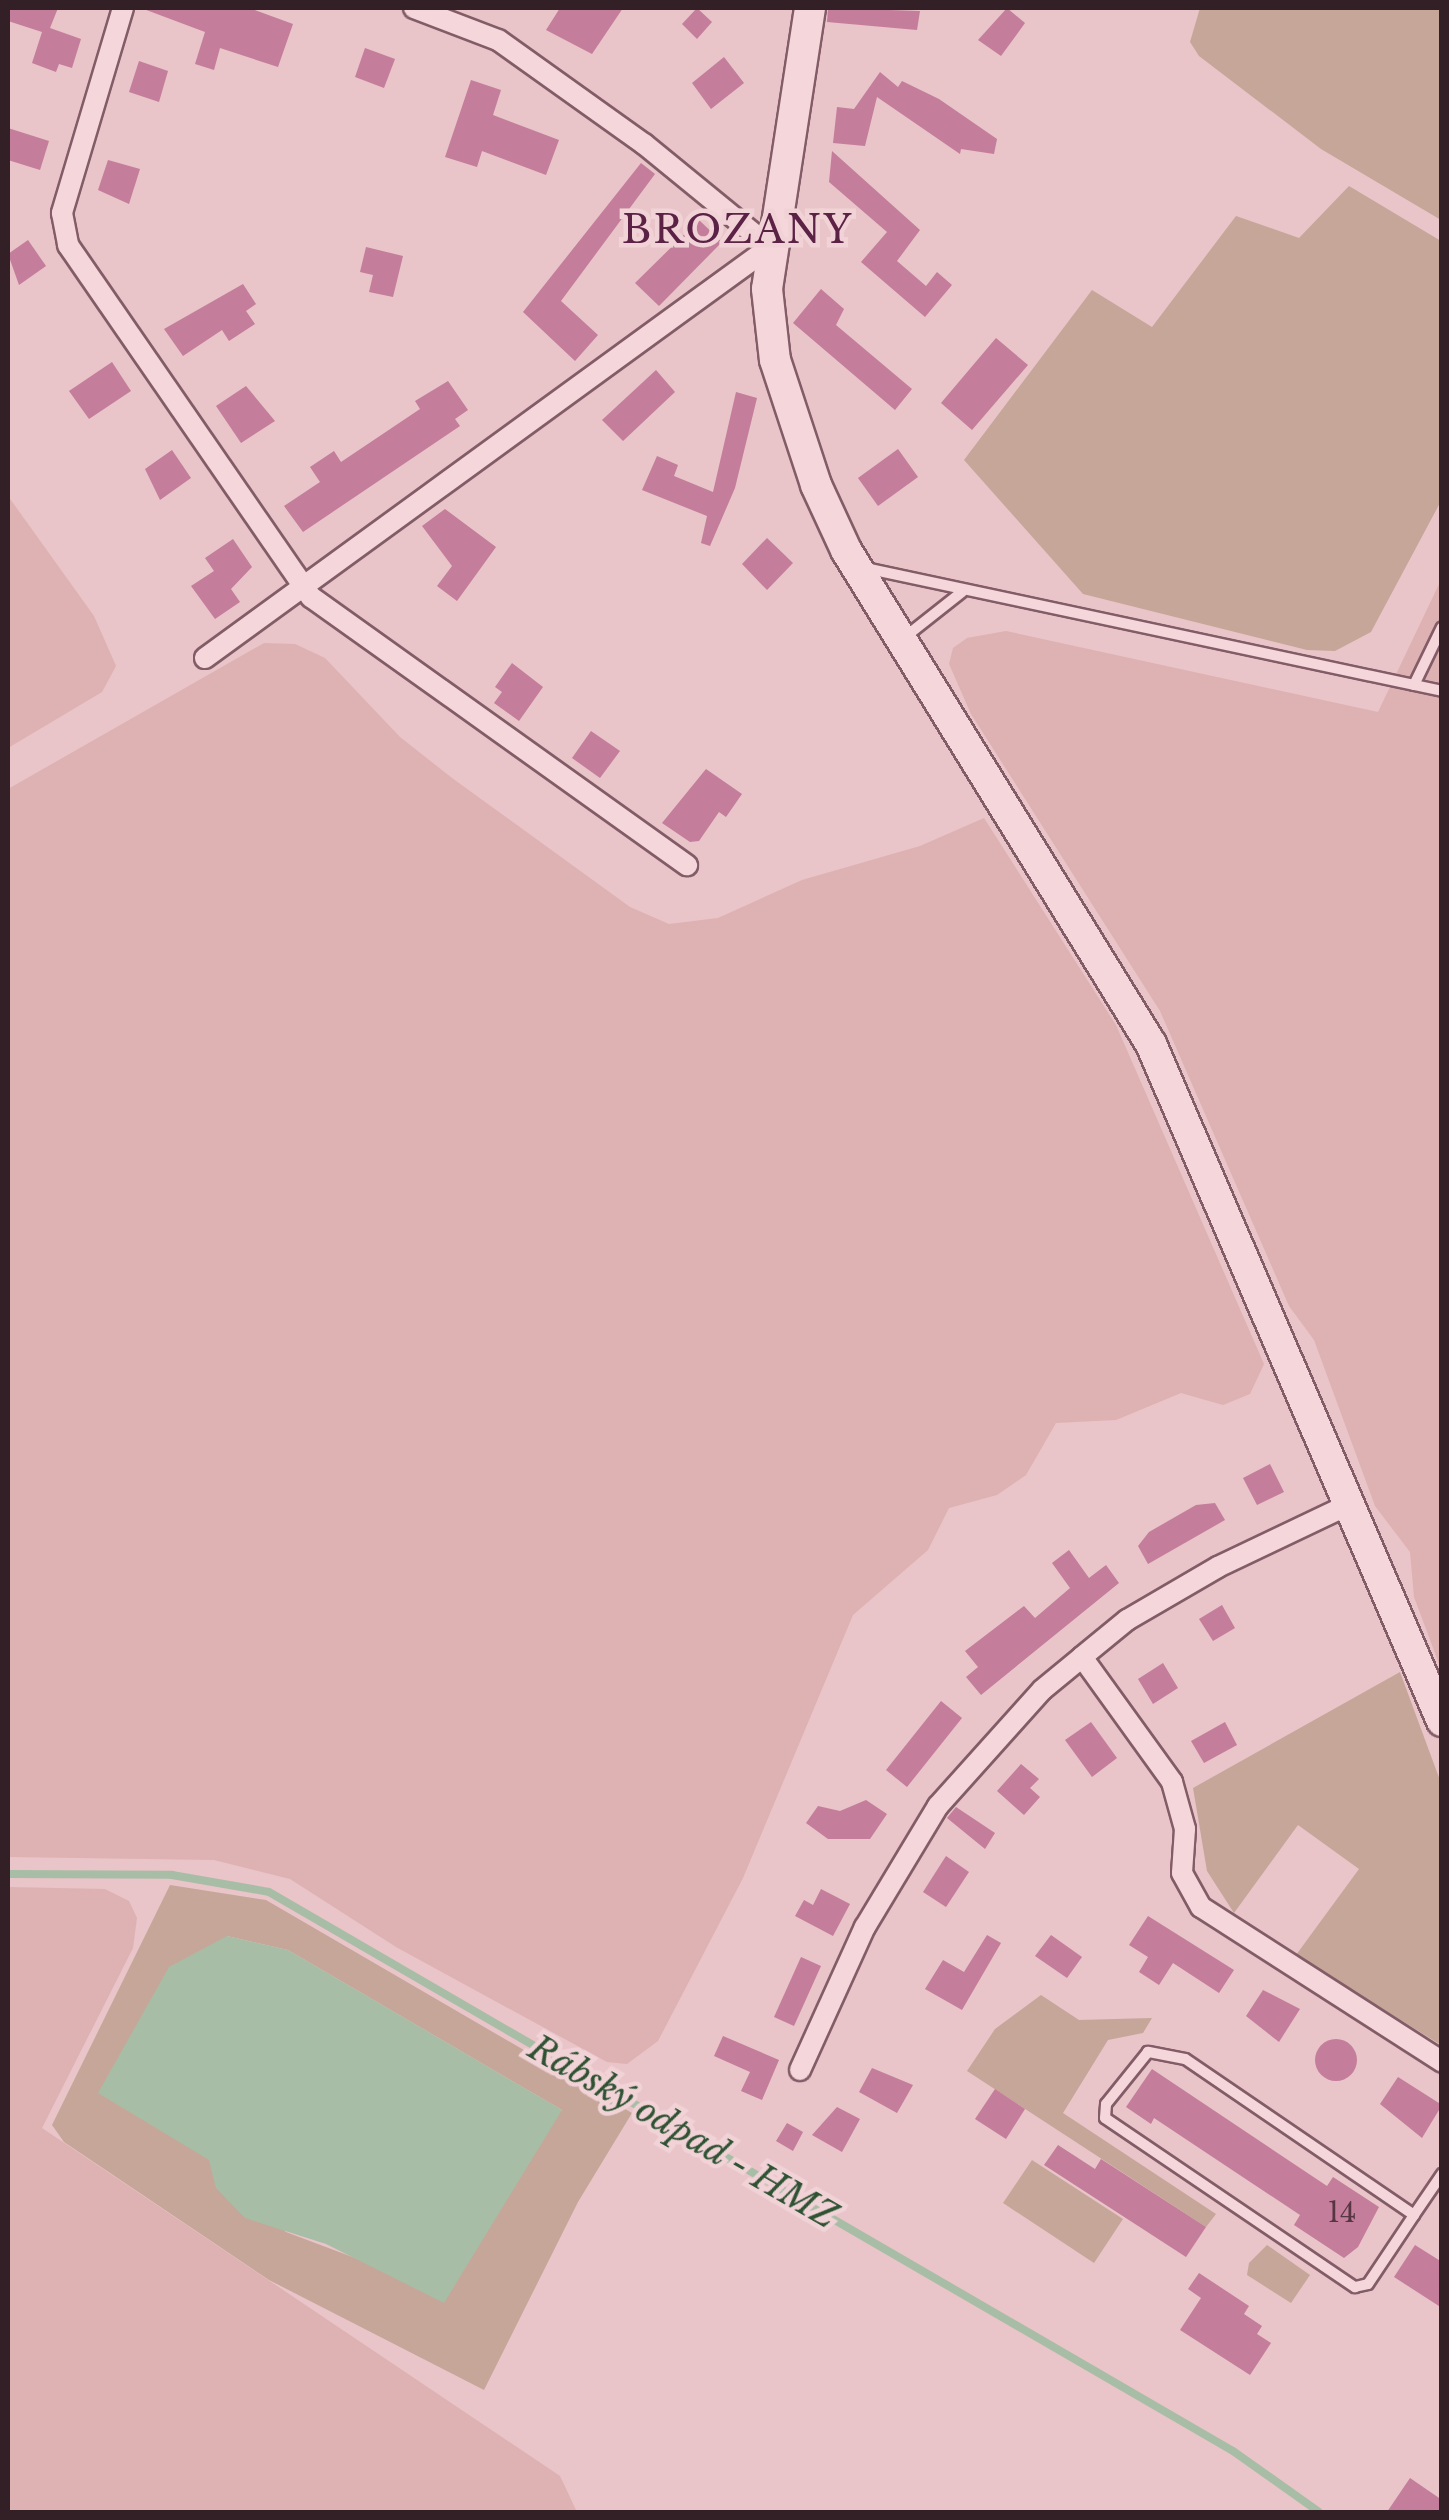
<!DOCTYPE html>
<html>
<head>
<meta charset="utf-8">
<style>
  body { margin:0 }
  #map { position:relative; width:1449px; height:2520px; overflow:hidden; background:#e9c4c8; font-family:"Libre Baskerville",serif }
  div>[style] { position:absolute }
  .farmland>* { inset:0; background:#deb2b2 }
  .green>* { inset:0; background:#c6a699 }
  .water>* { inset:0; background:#a8bda5 }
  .stream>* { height:8px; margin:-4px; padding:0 4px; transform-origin:4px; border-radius:4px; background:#a8bda5 }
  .building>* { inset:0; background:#c47d9a }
  .round { border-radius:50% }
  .roads { filter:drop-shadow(2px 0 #825c67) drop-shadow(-2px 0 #825c67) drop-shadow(0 2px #825c67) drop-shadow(0 -2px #825c67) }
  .lane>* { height:10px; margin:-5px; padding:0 5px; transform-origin:5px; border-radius:5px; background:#f5d6da }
  .street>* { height:20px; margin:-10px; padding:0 10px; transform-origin:10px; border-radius:10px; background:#f5d6da }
  .secondary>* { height:30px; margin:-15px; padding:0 15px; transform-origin:15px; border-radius:15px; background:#f5d6da }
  span { translate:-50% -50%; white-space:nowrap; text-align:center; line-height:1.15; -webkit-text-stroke:9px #f1d2d6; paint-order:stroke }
  .number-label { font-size:28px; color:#573643 }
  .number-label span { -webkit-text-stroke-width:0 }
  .water-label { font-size:35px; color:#2f5233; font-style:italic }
  .quarter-label { font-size:38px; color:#5c2246; letter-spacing:2.5px }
  .frame { position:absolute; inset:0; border:10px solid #331f26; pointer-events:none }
</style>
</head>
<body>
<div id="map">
  <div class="farmland">
    <i style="clip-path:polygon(8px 496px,94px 616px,116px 666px,102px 692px,8px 748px)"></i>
    <i style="clip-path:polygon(1441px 580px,1441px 1669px,1414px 1597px,1410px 1552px,1375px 1506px,1314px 1340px,1289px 1306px,1160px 1011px,971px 714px,949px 664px,953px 648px,967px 638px,1006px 631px,1378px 712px)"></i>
    <i style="clip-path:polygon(264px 643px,295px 644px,325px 658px,400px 737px,452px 778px,630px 907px,669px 924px,718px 918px,802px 880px,920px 846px,984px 818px,1116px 1025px,1264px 1364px,1250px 1394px,1223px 1405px,1181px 1393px,1116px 1420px,1056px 1423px,1026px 1475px,997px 1495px,949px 1508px,928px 1550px,853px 1615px,743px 1878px,658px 2041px,627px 2064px,607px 2062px,396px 1947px,290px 1879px,214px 1860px,8px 1857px,8px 789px)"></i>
    <i style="clip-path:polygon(8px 1887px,105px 1889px,129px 1901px,137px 1918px,133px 1948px,42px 2128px,560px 2476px,577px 2512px,8px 2512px)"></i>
  </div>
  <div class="green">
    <i style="clip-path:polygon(1200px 8px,1441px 8px,1441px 220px,1321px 149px,1199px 56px,1190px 42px)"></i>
    <i style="clip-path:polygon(1349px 186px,1441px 241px,1441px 501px,1371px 632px,1335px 651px,1307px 650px,1083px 594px,964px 460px,1092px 290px,1152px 327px,1236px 216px,1299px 238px)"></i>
    <i style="clip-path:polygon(1400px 1672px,1441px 1783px,1441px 2045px,1296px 1955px,1359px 1869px,1298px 1825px,1234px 1913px,1207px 1871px,1193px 1788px)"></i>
    <i style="clip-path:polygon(evenodd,170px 1885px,266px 1900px,632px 2113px,578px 2202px,484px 2390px,269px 2280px,64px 2142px,52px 2125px,170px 1885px,227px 1936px,288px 1950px,562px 2110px,379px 2267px,286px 2232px,209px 2160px,227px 1936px)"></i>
    <i style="clip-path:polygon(1041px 1995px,1079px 2020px,1152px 2018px,1143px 2033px,1108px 2040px,1063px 2113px,1216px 2214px,1206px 2227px,967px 2071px,995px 2029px)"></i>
    <i style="clip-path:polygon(1032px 2160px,1123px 2219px,1094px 2263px,1003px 2203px)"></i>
    <i style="clip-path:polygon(1267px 2245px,1310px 2275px,1291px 2303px,1247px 2275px,1249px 2263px)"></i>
  </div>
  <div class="water">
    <i style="clip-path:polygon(227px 1936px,288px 1950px,562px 2110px,444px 2303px,326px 2244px,245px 2218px,216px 2188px,209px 2160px,98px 2093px,169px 1967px)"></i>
  </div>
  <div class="stream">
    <i style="left:8px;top:1874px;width:164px;rotate:0.3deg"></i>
    <i style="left:172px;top:1875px;width:98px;rotate:9.9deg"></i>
    <i style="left:269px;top:1892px;width:1114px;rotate:30.11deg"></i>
    <i style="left:1233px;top:2451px;width:105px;rotate:35.3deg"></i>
  </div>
  <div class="building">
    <i style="clip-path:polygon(8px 8px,58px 8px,50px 28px,81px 39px,72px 68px,59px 64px,56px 72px,32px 63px,42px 32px,8px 21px)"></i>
    <i style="clip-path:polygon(141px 8px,249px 8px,293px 24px,278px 67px,220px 48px,214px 70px,195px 64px,205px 32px)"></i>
    <i style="clip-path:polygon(560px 8px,623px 8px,592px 54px,546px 30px)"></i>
    <i style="clip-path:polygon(697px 8px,712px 22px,697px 39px,682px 24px)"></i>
    <i style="clip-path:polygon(828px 8px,920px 11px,917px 30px,827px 22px)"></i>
    <i style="clip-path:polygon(1007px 8px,1025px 23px,1001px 56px,978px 40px)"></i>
    <i style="clip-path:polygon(365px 48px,395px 59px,384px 88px,355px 77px)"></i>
    <i style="clip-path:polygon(724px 57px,744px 83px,711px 109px,692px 83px)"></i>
    <i style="clip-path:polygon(139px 61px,168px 71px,159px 102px,129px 92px)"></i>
    <i style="clip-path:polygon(880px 72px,898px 87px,902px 81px,939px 99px,997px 139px,994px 154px,961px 149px,960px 154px,877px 97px,865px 146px,833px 143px,837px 107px,854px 109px)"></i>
    <i style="clip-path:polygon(471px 80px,501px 90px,493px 115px,559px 140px,546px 175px,482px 151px,477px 167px,445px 157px)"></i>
    <i style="clip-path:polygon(8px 128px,49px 141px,40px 170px,8px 160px)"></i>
    <i style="clip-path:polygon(832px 151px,920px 230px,897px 261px,926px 286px,937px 272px,952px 285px,925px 317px,861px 262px,887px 232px,829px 182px)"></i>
    <i style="clip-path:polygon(108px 160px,140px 169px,129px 204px,98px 190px)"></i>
    <i style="clip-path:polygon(641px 163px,655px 174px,561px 301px,598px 335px,575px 361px,523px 312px)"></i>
    <i style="clip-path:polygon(699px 220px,722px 242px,659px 306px,635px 283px)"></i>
    <i style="clip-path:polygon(28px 240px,46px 266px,19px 285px,8px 254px)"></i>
    <i style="clip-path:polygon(366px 247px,403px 256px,393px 297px,369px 292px,373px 275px,360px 272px)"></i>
    <i style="clip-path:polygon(243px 284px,256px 304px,246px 311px,255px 324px,229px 341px,222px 330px,183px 356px,164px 329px)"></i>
    <i style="clip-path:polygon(821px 289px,844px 309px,836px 325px,912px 389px,895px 410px,793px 323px)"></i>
    <i style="clip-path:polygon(996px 338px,1028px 365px,972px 430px,941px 403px)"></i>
    <i style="clip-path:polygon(112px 362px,131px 391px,89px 419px,69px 391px)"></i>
    <i style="clip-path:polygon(656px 370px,675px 392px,623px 441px,602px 420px)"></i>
    <i style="clip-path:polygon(448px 381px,468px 410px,455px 419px,460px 426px,303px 532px,284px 506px,320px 482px,310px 467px,334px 451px,341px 462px,420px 409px,415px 401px)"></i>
    <i style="clip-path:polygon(246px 386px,275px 421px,241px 443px,216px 406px)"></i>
    <i style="clip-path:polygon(736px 392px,757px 398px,735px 488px,710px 546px,701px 543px,707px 516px,642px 490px,657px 456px,678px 465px,674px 476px,713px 492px)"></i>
    <i style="clip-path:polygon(898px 449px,918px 477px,878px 506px,858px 478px)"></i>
    <i style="clip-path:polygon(172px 450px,191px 478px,160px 500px,145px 469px)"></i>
    <i style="clip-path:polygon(445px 509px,496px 547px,457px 601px,437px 586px,452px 566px,422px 526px)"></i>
    <i style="clip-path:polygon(767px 538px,793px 563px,767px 590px,742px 564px)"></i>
    <i style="clip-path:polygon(233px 539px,252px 567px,231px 589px,240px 602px,215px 619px,191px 586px,214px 571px,205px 558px)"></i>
    <i style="clip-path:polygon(512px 663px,543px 687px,519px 721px,494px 703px,502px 692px,495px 687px)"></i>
    <i style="clip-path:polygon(591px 731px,620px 751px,600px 778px,572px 758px)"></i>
    <i style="clip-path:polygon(706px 769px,742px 794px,726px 817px,719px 812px,699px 841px,690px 842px,662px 823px)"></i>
    <i style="clip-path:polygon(1270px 1464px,1284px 1492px,1257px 1505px,1243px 1478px)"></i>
    <i style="clip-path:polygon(1215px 1503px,1225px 1520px,1148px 1564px,1138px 1546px,1149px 1532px,1196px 1505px)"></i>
    <i style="clip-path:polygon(1069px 1550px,1089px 1578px,1106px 1565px,1119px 1583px,981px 1695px,966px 1677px,978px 1667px,965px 1651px,1024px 1606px,1035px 1618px,1070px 1588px,1052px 1563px)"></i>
    <i style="clip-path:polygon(1222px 1605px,1235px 1628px,1213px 1641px,1199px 1619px)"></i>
    <i style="clip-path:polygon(1163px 1663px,1178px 1688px,1153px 1704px,1138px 1679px)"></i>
    <i style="clip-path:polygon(941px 1701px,962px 1718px,907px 1787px,886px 1770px)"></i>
    <i style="clip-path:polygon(1091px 1722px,1117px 1758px,1092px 1777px,1065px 1740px)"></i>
    <i style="clip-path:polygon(1225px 1722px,1237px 1745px,1204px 1763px,1191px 1741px)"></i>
    <i style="clip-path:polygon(1021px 1764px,1039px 1779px,1030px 1788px,1040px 1797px,1024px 1815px,997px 1791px)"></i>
    <i style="clip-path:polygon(866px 1800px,887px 1814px,870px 1839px,828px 1839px,806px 1823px,818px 1806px,840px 1811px)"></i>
    <i style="clip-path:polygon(956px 1807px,995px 1833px,985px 1849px,947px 1818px)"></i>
    <i style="clip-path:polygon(946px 1856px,969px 1872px,946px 1907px,923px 1892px)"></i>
    <i style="clip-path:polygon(821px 1889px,850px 1904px,833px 1936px,795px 1916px,804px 1900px,813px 1905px)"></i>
    <i style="clip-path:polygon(1148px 1916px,1234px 1970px,1219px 1993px,1173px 1963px,1159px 1985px,1139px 1972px,1148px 1957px,1129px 1945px)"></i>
    <i style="clip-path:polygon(987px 1935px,1001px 1943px,962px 2010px,925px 1989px,943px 1960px,964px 1972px)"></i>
    <i style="clip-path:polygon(1051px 1935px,1082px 1957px,1067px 1978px,1035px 1956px)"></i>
    <i style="clip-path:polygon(801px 1957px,821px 1966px,794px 2026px,774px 2017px)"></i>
    <i style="clip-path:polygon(1263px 1990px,1300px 2009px,1279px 2042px,1246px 2016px)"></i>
    <i style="clip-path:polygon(723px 2036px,779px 2060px,762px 2100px,741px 2091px,750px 2072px,714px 2056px)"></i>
    <i class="round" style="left:1315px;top:2039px;width:42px;height:42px"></i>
    <i style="clip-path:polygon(872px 2068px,913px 2085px,897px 2113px,859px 2092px)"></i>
    <i style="clip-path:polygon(1152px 2069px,1327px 2186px,1333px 2177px,1379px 2207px,1358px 2247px,1344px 2258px,1294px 2225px,1300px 2215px,1154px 2118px,1151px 2124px,1126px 2107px)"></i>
    <i style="clip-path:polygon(1398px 2077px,1442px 2105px,1422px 2138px,1380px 2104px)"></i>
    <i style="clip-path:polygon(995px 2089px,1025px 2109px,1006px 2139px,975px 2119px)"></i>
    <i style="clip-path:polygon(837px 2107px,860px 2119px,842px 2152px,812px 2135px)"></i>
    <i style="clip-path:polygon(787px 2123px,803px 2132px,793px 2151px,776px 2141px)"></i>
    <i style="clip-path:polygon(1058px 2145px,1095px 2169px,1101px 2159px,1206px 2227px,1186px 2257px,1044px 2165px)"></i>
    <i style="clip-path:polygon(1415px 2245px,1442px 2262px,1442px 2308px,1394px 2277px)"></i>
    <i style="clip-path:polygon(1199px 2273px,1249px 2306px,1244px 2314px,1262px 2326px,1257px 2334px,1271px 2343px,1250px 2375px,1180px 2330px,1201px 2298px,1188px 2289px)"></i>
    <i style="clip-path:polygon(1410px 2478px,1442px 2500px,1442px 2512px,1387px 2512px)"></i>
  </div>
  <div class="roads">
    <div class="lane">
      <i style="left:865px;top:568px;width:590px;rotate:12.03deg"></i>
      <i style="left:905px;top:637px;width:73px;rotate:-38.3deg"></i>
      <i style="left:1414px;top:685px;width:64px;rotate:-64.2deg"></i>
      <i style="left:1414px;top:2215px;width:277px;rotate:-145.7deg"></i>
      <i style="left:1185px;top:2059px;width:38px;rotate:-169deg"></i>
      <i style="left:1148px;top:2052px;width:67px;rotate:128.9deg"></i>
      <i style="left:1106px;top:2104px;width:14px;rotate:94deg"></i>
      <i style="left:1105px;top:2118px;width:302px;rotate:34.1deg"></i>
      <i style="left:1355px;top:2287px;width:13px;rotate:-13deg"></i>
      <i style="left:1368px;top:2284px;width:83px;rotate:-56.3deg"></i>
      <i style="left:1414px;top:2215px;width:50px;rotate:-55.7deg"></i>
    </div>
    <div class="street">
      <i style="left:123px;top:8px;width:214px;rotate:106.6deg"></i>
      <i style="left:62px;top:213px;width:33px;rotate:79deg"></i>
      <i style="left:68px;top:245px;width:428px;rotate:55.4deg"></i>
      <i style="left:311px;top:597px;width:462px;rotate:35.5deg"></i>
      <i style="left:205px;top:658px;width:699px;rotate:-36.03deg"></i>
      <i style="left:770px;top:247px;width:163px;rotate:-140.7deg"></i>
      <i style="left:644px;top:144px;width:179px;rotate:-144.5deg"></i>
      <i style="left:498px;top:40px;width:90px;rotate:-159.1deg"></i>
      <i style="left:1352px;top:1503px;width:148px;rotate:154.5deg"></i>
      <i style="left:1218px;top:1567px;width:105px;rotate:149.8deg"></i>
      <i style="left:1127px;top:1620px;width:58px;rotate:140.6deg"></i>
      <i style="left:1082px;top:1657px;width:154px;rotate:54.2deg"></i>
      <i style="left:1172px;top:1782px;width:49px;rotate:74.5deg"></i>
      <i style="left:1185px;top:1829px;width:44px;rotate:93.9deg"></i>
      <i style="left:1182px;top:1873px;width:39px;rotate:61deg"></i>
      <i style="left:1201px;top:1907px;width:287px;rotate:32.7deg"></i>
      <i style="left:800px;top:2070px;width:157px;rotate:-65.6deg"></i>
      <i style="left:865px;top:1927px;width:141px;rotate:-58.9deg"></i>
      <i style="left:938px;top:1806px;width:156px;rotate:-48.1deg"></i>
      <i style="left:1042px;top:1690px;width:52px;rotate:-39.5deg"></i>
    </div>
    <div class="secondary">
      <i style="left:810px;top:8px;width:284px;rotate:98.7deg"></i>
      <i style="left:767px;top:289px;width:71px;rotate:83.6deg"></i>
      <i style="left:775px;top:360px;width:132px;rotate:71.8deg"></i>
      <i style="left:816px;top:485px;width:72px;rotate:65.2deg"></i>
      <i style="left:846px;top:550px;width:581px;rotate:58.31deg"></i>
      <i style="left:1151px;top:1044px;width:737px;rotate:66.74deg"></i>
    </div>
  </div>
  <div class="number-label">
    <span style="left:1342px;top:2213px">14</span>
  </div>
  <div class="water-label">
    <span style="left:683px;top:2132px;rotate:30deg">Rábský odpad - HMZ</span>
  </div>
  <div class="quarter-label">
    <span style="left:738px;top:230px">BROZANY</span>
  </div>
  <div class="frame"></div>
</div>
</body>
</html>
